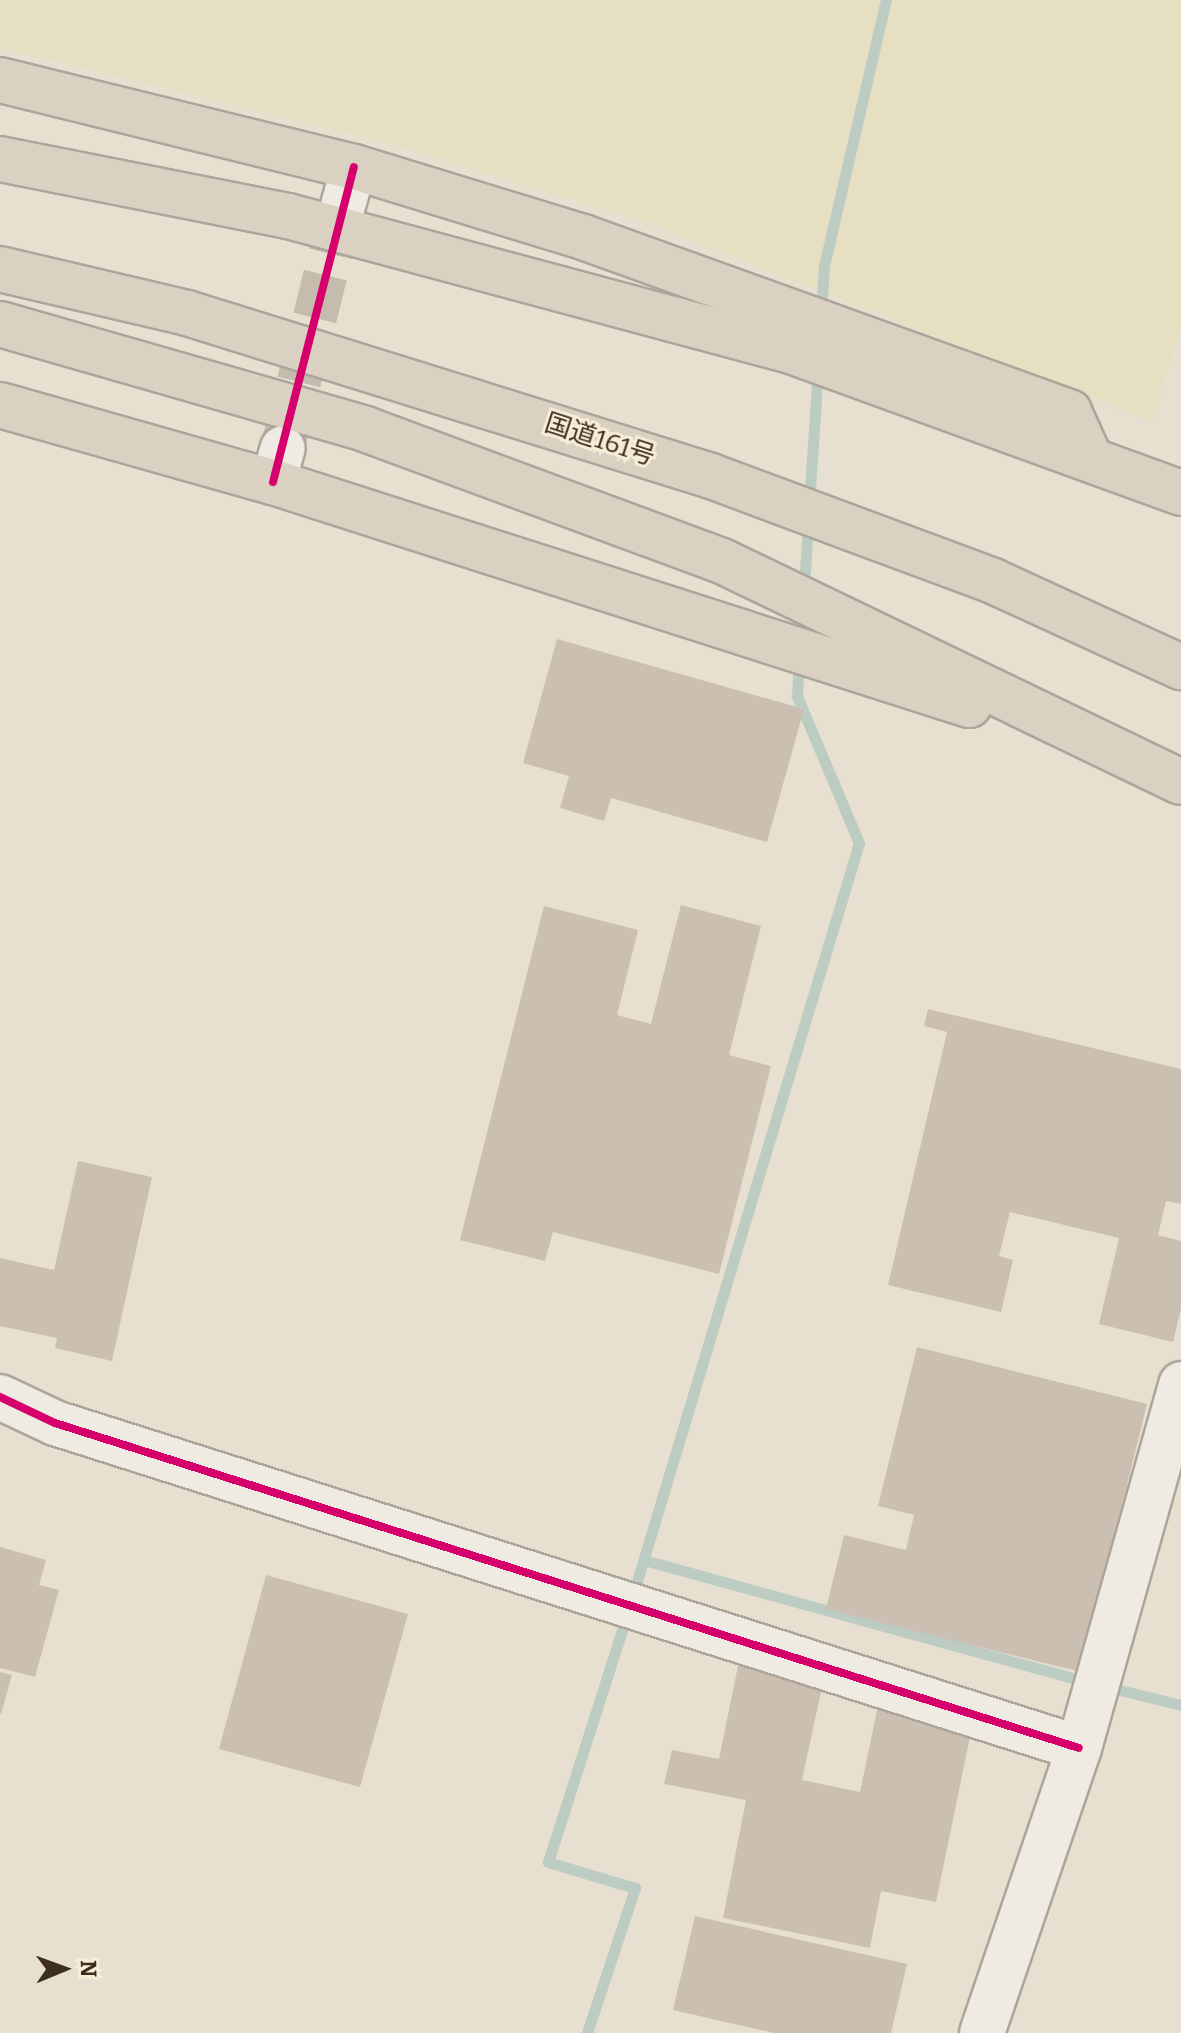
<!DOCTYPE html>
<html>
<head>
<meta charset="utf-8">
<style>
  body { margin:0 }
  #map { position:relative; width:1181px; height:2033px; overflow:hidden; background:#e7e0d1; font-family:Bitter,"Noto Sans JP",serif }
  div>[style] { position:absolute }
  .farmland>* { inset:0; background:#e6dfc2 }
  .stream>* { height:11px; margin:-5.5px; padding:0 5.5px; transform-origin:5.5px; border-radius:5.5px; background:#bcccc2 }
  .building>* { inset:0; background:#cbbfb2 }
  .minor-tunnel>* { height:44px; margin-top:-22px; transform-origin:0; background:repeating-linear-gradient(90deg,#c5bcae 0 44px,transparent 0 66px) }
  .roads { filter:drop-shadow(2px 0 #ada599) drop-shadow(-2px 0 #ada599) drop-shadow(0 2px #ada599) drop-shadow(0 -2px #ada599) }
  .minor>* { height:44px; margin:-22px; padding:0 22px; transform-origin:22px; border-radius:22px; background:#efebe3 }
  .highway>* { height:44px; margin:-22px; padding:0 22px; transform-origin:22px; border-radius:22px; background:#dad1c2 }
  .cycleway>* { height:8px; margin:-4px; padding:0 4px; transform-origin:4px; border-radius:4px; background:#d6006c }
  span { translate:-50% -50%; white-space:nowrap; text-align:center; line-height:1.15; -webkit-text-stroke:6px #f7eed8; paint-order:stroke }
  .street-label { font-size:26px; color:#3d2e20 }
  .north { position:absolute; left:24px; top:1929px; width:80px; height:80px; -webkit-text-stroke:6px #f7eed8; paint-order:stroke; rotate:89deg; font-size:22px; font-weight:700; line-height:32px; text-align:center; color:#3d2e20 }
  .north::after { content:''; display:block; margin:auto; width:28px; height:36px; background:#3d2e20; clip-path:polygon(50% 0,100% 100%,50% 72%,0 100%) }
</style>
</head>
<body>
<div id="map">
  <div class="farmland">
    <i style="clip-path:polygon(0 0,1181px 0,1181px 327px,1152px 421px,645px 222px,375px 139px,0 48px)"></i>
  </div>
  <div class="stream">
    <i style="left:821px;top:313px;width:47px;rotate:-86.3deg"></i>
    <i style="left:824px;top:266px;width:273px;rotate:-76.9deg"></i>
    <i style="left:809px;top:504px;width:134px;rotate:-86.2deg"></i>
    <i style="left:804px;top:588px;width:66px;rotate:-86.5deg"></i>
    <i style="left:644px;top:1560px;width:459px;rotate:15.4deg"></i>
    <i style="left:632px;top:1598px;width:788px;rotate:-73.27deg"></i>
    <i style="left:859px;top:843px;width:160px;rotate:-112.9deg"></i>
    <i style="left:797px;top:696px;width:35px;rotate:-87deg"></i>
    <i style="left:1104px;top:1686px;width:79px;rotate:13.9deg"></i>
    <i style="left:587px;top:2033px;width:153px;rotate:-71.7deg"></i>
    <i style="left:635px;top:1888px;width:91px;rotate:-163.4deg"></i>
    <i style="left:548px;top:1862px;width:259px;rotate:-72.3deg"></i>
  </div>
  <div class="building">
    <i style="clip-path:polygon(557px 639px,804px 709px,767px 842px,611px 798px,604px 821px,560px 808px,569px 776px,523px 763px)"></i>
    <i style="clip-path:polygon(681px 905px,761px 926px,729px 1055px,771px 1066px,719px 1274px,553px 1232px,545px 1261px,460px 1240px,544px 906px,638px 930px,617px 1015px,651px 1024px)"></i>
    <i style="clip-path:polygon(928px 1009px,1181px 1069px,1181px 1204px,1166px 1201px,1158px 1235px,1181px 1241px,1181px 1309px,1173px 1342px,1099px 1324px,1119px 1238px,1010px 1212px,999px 1256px,1013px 1260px,1001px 1312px,888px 1285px,947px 1032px,924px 1026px)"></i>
    <i style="clip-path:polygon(78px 1161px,152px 1177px,112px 1361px,55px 1348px,57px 1338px,0 1326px,0 1258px,54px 1270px)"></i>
    <i style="clip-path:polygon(917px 1347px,1147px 1404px,1081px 1672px,826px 1609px,844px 1535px,906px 1550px,914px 1515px,878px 1506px)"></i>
    <i style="clip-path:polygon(0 1547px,46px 1560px,39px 1585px,59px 1590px,35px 1677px,0 1668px)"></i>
    <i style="clip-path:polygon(266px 1575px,408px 1614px,360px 1787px,219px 1749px)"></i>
    <i style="clip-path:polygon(739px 1661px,824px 1678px,802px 1780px,860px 1792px,880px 1696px,971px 1732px,936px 1902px,881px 1891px,870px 1948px,723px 1918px,746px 1800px,664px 1784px,672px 1750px,719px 1759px)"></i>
    <i style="clip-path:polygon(0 1672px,12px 1675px,1px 1714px,0 1713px)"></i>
    <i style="clip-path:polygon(695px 1916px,907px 1964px,891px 2033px,774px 2033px,673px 2010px)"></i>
  </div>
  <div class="minor-tunnel">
    <i style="left:283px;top:446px;width:230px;rotate:-76.1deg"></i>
  </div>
  <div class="roads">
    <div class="minor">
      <i style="left:338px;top:223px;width:58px;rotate:-74.1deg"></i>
      <i style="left:273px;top:482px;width:35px;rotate:-74deg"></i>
      <i style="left:0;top:1397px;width:61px;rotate:25.3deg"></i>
      <i style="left:55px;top:1423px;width:1074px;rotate:17.61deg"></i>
      <i style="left:982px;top:2033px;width:301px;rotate:-71.2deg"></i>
      <i style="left:1079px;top:1748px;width:378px;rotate:-74.3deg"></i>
    </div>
    <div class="highway">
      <i style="left:0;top:80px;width:365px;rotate:13.8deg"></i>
      <i style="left:354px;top:167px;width:239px;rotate:17deg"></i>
      <i style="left:583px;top:237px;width:517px;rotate:19.8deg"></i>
      <i style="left:1069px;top:412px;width:48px;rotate:65.6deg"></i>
      <i style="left:0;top:159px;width:294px;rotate:11.2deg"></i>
      <i style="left:288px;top:216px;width:521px;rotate:15.02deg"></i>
      <i style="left:791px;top:351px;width:415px;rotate:20deg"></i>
      <i style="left:0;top:269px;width:192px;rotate:13.2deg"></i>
      <i style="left:187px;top:313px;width:549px;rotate:17.28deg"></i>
      <i style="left:711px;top:476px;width:301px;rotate:20.4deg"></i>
      <i style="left:993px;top:581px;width:207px;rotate:24.6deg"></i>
      <i style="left:0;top:324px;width:380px;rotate:16deg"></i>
      <i style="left:365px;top:429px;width:381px;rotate:20.3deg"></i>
      <i style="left:722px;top:561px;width:509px;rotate:25.71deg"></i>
      <i style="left:0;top:405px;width:284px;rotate:15.8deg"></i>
      <i style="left:273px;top:482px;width:731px;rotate:17.77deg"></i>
    </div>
  </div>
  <div class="cycleway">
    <i style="left:273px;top:482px;width:325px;rotate:-75.6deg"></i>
    <i style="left:0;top:1397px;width:61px;rotate:25.3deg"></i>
    <i style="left:55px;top:1423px;width:1074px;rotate:17.61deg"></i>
  </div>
  <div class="street-label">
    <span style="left:600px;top:440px;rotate:18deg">国道161号</span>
  </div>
  <div class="north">N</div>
</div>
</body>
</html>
